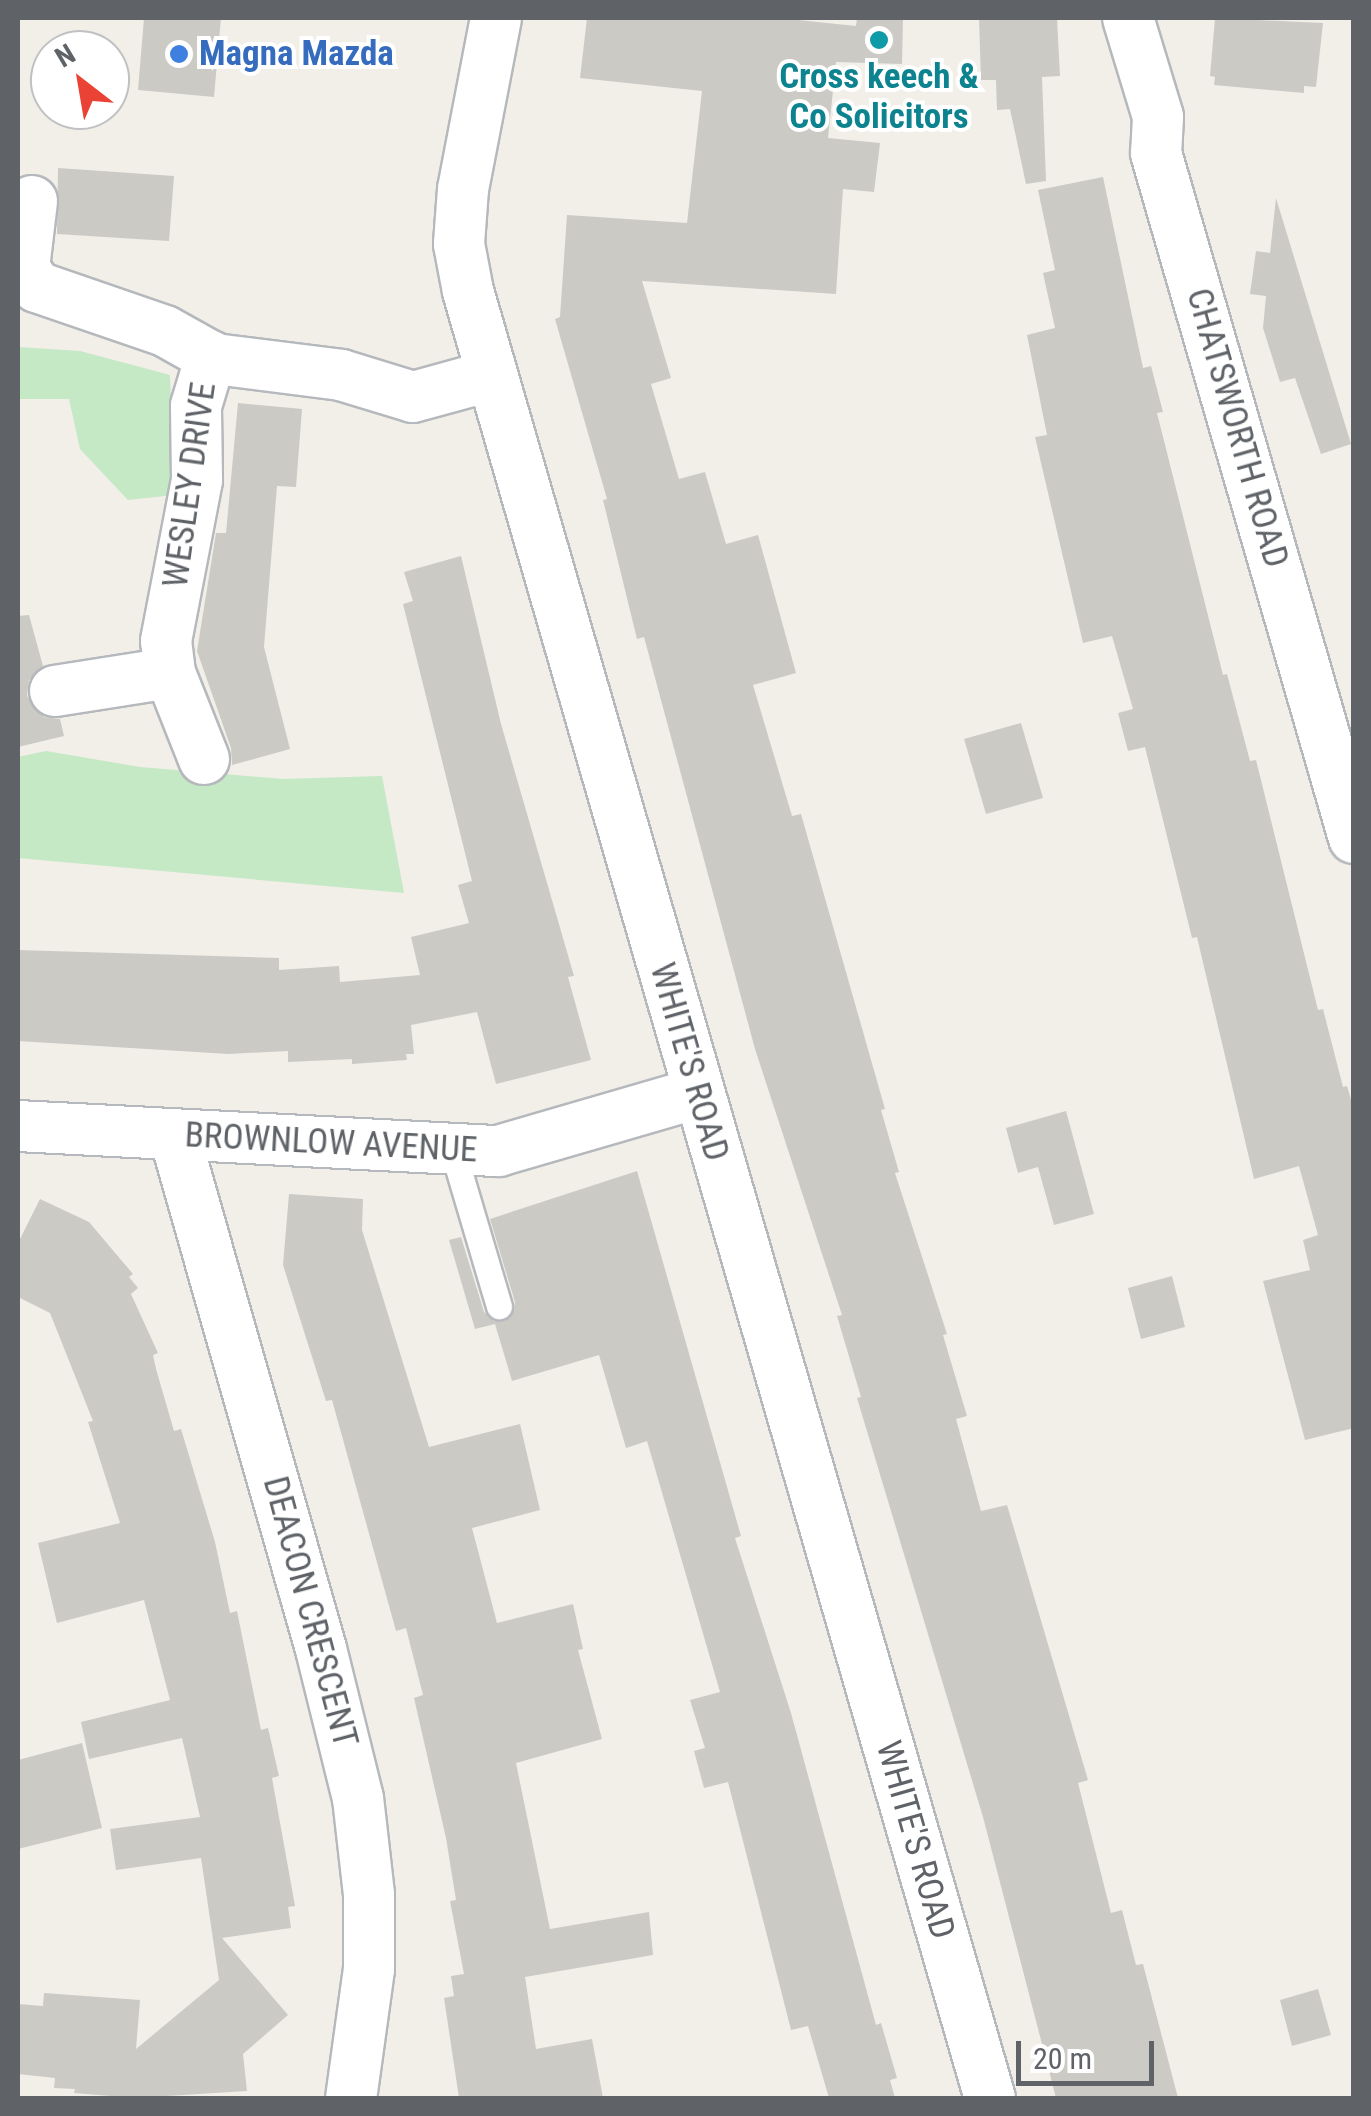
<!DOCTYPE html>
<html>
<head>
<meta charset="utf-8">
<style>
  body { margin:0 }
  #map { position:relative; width:1371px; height:2116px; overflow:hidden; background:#f1efe8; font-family:"Roboto Condensed",sans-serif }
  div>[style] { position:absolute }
  .green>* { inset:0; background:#c5e8c5 }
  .building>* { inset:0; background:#cccac5 }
  .roads { filter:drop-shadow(2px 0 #b5b8bc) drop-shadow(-2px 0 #b5b8bc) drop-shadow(0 2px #b5b8bc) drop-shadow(0 -2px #b5b8bc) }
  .lane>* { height:25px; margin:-12.5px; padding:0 12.5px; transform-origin:12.5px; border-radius:12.5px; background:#fff }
  .street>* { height:50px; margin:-25px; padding:0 25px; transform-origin:25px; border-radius:25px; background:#fff }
  .dots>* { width:28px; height:28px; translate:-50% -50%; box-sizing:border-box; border:5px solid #fff; border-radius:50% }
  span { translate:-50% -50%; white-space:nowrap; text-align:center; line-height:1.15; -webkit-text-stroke:8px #fff; paint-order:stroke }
  .shop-label { font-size:35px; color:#366cbe; font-weight:700 }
  .left { translate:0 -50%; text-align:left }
  .culture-label { font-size:35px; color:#0d838f; font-weight:700 }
  .street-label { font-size:35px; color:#5f6368 }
  .frame { position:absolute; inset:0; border:20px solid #5f6368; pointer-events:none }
  .north { position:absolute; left:30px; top:30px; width:100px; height:100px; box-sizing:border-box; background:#fff; border:2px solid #bfc1c3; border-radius:50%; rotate:329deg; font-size:28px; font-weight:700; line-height:40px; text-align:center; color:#5f6368 }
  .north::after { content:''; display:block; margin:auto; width:35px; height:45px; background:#ea4335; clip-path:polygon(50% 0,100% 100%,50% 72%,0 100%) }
  .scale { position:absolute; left:1016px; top:2041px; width:138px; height:45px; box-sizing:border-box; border:5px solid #5f6368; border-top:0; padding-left:12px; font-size:30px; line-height:35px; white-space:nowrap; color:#5f6368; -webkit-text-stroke:8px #fff; paint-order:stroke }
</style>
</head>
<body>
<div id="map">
  <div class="green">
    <i style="clip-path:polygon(18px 347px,80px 351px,170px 375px,174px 495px,128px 500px,80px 449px,69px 399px,18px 399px)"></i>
    <i style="clip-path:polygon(46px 751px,140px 767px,283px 779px,382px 776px,404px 893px,18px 858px,18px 757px)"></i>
  </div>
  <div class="building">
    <i style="clip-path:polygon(144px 18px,221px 18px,214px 97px,138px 90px)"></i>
    <i style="clip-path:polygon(587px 18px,779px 18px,856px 26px,857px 18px,903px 18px,902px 64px,836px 62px,828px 138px,880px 143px,874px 192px,843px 189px,836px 294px,642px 281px,671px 378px,651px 384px,679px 479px,705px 472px,726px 544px,758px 535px,796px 673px,753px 685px,792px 816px,801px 814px,885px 1109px,881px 1110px,899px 1172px,895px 1173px,947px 1334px,943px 1335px,967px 1416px,956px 1419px,981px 1511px,1007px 1505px,1088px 1780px,1078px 1783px,1111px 1913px,1122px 1910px,1136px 1965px,1143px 1964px,1178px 2098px,1056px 2098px,983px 1817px,857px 1398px,861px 1397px,837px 1316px,842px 1315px,755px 1049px,644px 637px,637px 639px,603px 500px,607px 499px,555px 319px,560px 317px,567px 215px,687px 223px,702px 91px,580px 78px)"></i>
    <i style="clip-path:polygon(979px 18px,1057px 18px,1060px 76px,1042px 77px,1046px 181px,1026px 184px,1010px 109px,997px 110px,996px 80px,981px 80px)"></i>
    <i style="clip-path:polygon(1215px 18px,1323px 23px,1316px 87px,1304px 86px,1304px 93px,1214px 85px,1215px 77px,1210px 76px)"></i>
    <i style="clip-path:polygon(58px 168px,174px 176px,169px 241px,57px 234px)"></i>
    <i style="clip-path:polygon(1103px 177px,1143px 368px,1151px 366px,1163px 412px,1157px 413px,1223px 675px,1227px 674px,1250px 761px,1256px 760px,1318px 1010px,1323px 1009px,1343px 1087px,1347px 1086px,1354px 1110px,1354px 1428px,1305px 1440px,1263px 1281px,1310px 1270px,1303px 1240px,1318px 1235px,1299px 1166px,1254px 1179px,1197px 937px,1192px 938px,1145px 747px,1128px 751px,1118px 713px,1133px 709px,1112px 636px,1083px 643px,1035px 437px,1047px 435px,1027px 335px,1055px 328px,1043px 273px,1055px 270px,1038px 190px)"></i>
    <i style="clip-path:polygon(1276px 198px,1351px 444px,1321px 454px,1295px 378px,1280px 382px,1263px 328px,1266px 296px,1250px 294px,1256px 251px,1270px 253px)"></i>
    <i style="clip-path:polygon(238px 403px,302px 409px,296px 487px,277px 486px,264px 647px,290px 749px,232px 765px,231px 748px,197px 651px,216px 533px,226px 533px)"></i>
    <i style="clip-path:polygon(461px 556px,501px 724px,574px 976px,568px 977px,591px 1060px,496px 1084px,477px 1012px,411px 1025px,414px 1054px,406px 1054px,407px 1060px,352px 1064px,352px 1059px,288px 1062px,288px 1051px,228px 1054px,18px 1041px,18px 950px,279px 958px,279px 970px,339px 966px,340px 982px,420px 975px,411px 937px,469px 923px,458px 885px,472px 881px,403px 604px,413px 601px,404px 572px)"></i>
    <i style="clip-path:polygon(29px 615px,43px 666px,29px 680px,27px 696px,44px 717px,60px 719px,64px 736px,18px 747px,18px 616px)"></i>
    <i style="clip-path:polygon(1021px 723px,1043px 798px,986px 814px,964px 739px)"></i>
    <i style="clip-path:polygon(1066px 1111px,1094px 1214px,1054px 1225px,1038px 1167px,1018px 1173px,1006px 1128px)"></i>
    <i style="clip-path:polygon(637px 1171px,741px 1536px,735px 1538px,791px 1713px,876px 2025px,881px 2023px,897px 2078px,890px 2080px,895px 2098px,829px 2098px,808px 2026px,791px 2030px,728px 1782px,704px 1788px,694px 1751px,705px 1748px,690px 1700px,720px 1692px,647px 1441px,626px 1448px,599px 1355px,512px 1381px,495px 1324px,475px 1329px,449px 1240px,461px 1237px,484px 1312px,494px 1321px,505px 1321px,514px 1311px,515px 1302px,490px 1219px)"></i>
    <i style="clip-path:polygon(289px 1194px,363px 1199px,362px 1230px,429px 1447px,520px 1424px,540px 1510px,472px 1528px,497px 1623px,573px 1604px,583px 1649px,578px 1650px,602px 1739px,516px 1763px,550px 1929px,649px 1912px,653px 1955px,525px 1977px,536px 2049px,592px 2039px,603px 2098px,459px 2098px,444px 1998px,454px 1996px,451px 1976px,464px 1974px,450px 1901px,456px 1900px,446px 1838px,414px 1698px,423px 1695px,406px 1628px,396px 1631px,332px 1400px,326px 1401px,283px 1265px)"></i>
    <i style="clip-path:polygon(40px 1199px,89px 1222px,133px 1274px,129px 1277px,138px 1288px,131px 1294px,158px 1353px,153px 1355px,156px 1369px,174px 1431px,181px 1429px,215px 1542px,230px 1613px,237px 1611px,261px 1730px,268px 1728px,279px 1776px,272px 1778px,295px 1906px,288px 1907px,291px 1928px,222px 1938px,288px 2015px,243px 2054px,247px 2091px,135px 2098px,74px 2093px,75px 2089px,54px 2088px,55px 2078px,18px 2074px,18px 2004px,43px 2006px,44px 1993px,140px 2000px,136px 2049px,219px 1980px,201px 1858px,116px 1870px,110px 1829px,200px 1817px,182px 1738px,89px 1759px,81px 1722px,170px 1700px,144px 1600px,57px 1623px,38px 1543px,120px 1523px,88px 1422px,93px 1421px,50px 1313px,18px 1297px,18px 1243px)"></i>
    <i style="clip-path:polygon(1172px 1276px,1185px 1327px,1141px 1339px,1128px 1288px)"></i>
    <i style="clip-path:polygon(82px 1743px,102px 1828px,18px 1849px,18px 1760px)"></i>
    <i style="clip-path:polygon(1318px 1989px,1331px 2035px,1292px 2046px,1280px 2000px)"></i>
  </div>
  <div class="roads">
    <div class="lane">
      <i style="left:453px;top:1151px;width:162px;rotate:73.5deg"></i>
    </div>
    <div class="street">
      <i style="left:496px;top:18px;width:174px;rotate:100.9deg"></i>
      <i style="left:463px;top:189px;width:55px;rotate:94.2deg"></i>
      <i style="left:459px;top:244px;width:48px;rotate:79.2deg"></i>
      <i style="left:468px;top:291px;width:1881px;rotate:73.89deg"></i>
      <i style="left:1128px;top:18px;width:103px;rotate:73.1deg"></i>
      <i style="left:1158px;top:117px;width:36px;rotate:93deg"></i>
      <i style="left:1156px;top:153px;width:713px;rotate:73.88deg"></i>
      <i style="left:32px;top:201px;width:67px;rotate:96.8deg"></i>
      <i style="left:24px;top:268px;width:23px;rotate:56deg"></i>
      <i style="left:37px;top:287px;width:135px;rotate:19deg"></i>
      <i style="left:165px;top:331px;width:57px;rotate:29.2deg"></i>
      <i style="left:215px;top:359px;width:127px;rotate:7.2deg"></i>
      <i style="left:341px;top:375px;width:75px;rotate:17deg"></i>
      <i style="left:413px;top:397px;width:80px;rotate:-15.3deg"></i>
      <i style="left:55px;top:691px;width:116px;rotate:-8.9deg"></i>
      <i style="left:204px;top:759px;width:92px;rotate:-111.6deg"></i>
      <i style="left:170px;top:673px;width:32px;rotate:-97deg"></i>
      <i style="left:166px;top:641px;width:164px;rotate:-79.1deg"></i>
      <i style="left:197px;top:480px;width:74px;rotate:-90.8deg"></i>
      <i style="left:196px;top:406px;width:52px;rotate:-73.3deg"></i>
      <i style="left:18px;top:1126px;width:481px;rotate:3deg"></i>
      <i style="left:498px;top:1151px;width:207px;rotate:-16.2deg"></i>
      <i style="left:175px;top:1137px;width:532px;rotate:74.08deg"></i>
      <i style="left:321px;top:1649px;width:154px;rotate:76.1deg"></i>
      <i style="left:358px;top:1798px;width:98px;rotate:83.5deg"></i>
      <i style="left:369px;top:1895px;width:74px;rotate:90deg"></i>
      <i style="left:369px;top:1969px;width:130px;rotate:97.9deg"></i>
    </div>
  </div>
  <div class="dots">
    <i style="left:879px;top:40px;background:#0f9aa8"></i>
    <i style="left:179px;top:54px;background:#3f7fe0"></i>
  </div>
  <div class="shop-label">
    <span class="left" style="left:199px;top:54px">Magna Mazda</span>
  </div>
  <div class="culture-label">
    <span style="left:879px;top:97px">Cross keech &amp;<br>Co Solicitors</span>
  </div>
  <div class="street-label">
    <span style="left:1237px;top:428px;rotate:74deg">CHATSWORTH ROAD</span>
    <span style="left:190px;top:485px;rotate:-82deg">WESLEY DRIVE</span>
    <span style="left:689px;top:1062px;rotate:74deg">WHITE'S ROAD</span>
    <span style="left:331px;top:1143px;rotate:3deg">BROWNLOW AVENUE</span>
    <span style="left:310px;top:1612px;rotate:75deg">DEACON CRESCENT</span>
    <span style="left:915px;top:1840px;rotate:74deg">WHITE'S ROAD</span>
  </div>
  <div class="frame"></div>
  <div class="north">N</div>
  <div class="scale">20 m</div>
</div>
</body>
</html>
